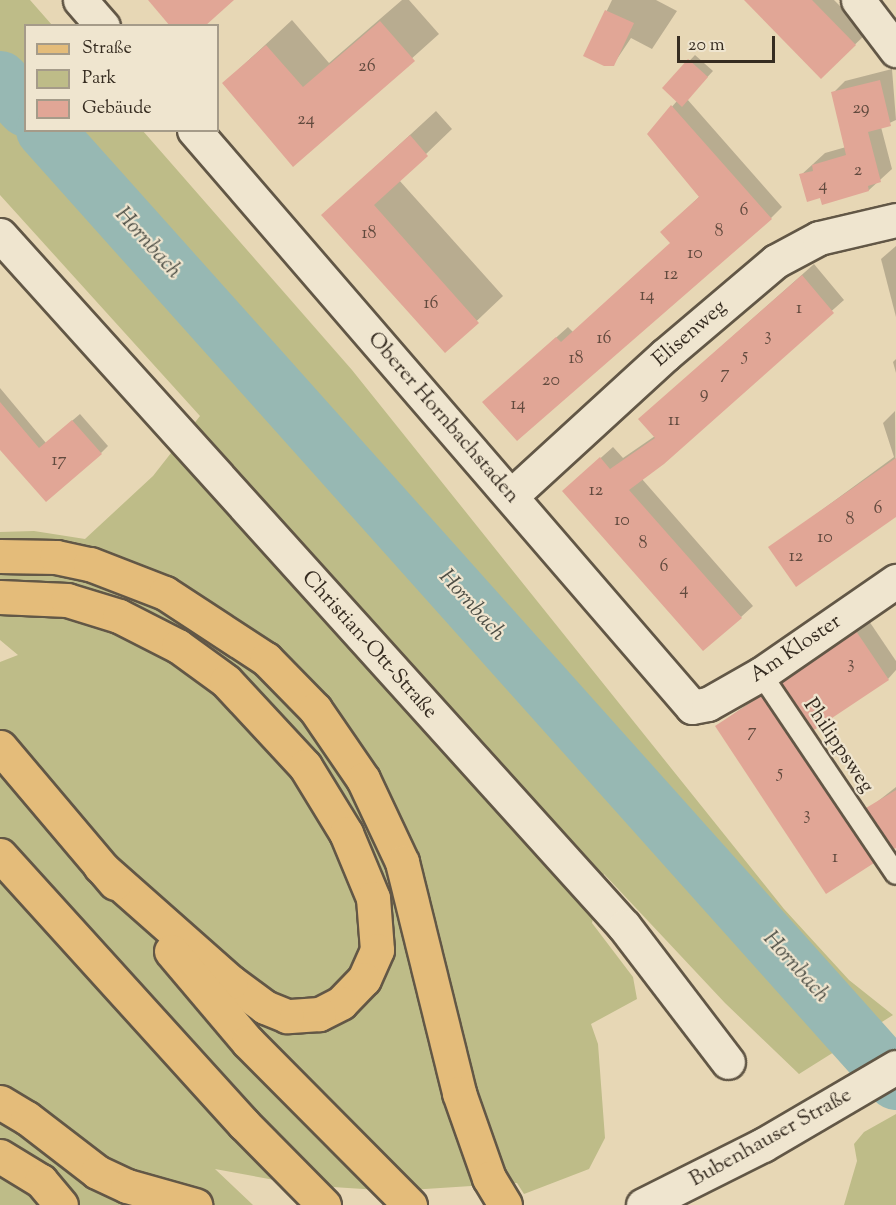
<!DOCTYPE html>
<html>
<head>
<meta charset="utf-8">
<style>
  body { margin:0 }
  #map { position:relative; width:896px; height:1205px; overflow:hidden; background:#e7d7b5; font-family:"Sorts Mill Goudy",serif }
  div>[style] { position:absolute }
  .green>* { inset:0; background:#bebc88 }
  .shadow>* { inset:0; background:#0003 }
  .river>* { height:58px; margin:-29px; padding:0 29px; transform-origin:29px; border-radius:29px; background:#97b8b3 }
  .building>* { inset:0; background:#e1a696 }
  .roads { filter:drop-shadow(2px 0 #625746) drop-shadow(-2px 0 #625746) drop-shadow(0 2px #625746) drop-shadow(0 -2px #625746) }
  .service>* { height:20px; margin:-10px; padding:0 10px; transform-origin:10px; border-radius:10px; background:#efe5cf }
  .minor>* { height:33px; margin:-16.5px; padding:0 16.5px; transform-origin:16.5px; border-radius:16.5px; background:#efe5cf }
  .tertiary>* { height:33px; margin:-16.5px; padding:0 16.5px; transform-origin:16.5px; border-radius:16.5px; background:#efe5cf }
  .primary>* { height:33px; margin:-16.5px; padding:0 16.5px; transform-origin:16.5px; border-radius:16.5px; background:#e4bc7a }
  .motorway>* { height:33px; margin:-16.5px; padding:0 16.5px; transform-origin:16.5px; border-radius:16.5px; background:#e4bc7a }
  span { translate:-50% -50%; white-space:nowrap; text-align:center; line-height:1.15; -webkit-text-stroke:4.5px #efe5cf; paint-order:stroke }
  .number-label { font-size:18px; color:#614a3e }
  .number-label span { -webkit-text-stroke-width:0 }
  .street-label { font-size:21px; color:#362c21 }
  .water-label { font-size:22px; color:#4e4f46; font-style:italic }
  .legend { position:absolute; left:24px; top:24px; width:195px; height:108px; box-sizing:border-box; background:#efe5cf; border:2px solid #a59b89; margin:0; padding:8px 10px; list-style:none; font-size:18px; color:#362c21 }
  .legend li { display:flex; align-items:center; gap:12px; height:30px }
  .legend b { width:30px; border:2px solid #a59b89 }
  .scale { position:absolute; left:677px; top:36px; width:98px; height:27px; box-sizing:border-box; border:3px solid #362c21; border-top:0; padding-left:8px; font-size:18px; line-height:21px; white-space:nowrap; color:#362c21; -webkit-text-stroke:4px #efe5cf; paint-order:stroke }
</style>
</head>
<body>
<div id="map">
  <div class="green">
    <i style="clip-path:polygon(0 0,30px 0,52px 25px,26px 26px,26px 130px,143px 131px,352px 370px,784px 909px,849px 980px,893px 1015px,799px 1074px,725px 1003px,604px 874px,592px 923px,633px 977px,637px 999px,591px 1024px,598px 1044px,605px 1138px,589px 1169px,524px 1194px,517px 1183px,394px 1191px,302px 1185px,215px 1169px,253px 1205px,0 1205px,0 662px,18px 655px,0 640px,0 532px,34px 531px,85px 539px,153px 476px,200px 416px,0 195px)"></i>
    <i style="clip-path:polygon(896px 1114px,896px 1205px,844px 1205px,857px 1161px,854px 1144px,864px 1132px)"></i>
  </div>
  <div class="shadow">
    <i style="clip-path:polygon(402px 0,409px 0,439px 34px,293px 165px,224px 83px,292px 20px,329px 63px)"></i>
    <i style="clip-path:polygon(612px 0,656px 0,677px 11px,652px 49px,631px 38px,613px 65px,585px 56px)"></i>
    <i style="clip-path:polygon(746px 0,834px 0,867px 33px,821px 77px)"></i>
    <i style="clip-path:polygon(695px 55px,713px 71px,687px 99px,782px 207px,771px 218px,484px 402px,568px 327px,573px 332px,671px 243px,662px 232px,700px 196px,648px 134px,677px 101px,664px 88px)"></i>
    <i style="clip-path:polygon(892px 69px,896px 120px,881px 127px,892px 169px,869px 190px,821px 196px,801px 175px,825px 153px,846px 147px,833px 93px,845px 81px)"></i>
    <i style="clip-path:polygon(436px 111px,452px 129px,399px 180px,503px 296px,445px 351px,323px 215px)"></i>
    <i style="clip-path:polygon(896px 246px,896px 317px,881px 259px)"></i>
    <i style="clip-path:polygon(814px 264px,844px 300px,642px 479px,753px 606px,741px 617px,576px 480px,613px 447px,623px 458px,655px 436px,652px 408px)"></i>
    <i style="clip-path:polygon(896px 359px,896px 373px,893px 362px)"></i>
    <i style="clip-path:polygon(0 388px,46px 443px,80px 414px,108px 446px,101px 453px,0 447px)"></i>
    <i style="clip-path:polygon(895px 411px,896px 514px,770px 548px,894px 457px,883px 423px)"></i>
    <i style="clip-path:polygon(869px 621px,896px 661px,896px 670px,888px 679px,783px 683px)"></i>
    <i style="clip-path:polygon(774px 685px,885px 849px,873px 861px,717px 726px)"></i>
    <i style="clip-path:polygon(896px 787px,896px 846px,868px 809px)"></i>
  </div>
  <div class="river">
    <i style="left:0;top:80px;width:38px;rotate:47deg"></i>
    <i style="left:45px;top:130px;width:1276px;rotate:48.18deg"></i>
  </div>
  <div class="building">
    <i style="clip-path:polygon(148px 0,234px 0,205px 26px,170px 26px)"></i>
    <i style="clip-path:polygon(744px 0,812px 0,856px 45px,821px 79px)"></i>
    <i style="clip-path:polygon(605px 10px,634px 23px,614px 66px,604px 66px,583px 56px)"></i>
    <i style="clip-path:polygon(380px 21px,415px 61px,293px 167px,222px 83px,266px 45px,303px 87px)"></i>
    <i style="clip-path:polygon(688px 59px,708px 77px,682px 107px,662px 88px)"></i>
    <i style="clip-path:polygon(880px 80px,891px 126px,868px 132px,881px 182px,868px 186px,869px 191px,822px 205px,820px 198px,807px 202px,799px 174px,813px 171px,812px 165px,846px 155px,831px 92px)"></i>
    <i style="clip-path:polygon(671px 105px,772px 219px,517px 441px,482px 402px,556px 337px,561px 342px,670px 243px,660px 232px,699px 197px,647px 134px)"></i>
    <i style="clip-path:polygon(410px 135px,428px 156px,374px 205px,479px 323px,445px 353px,321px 215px)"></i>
    <i style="clip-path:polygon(802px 275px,834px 313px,664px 464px,629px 490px,742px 618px,703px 651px,562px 491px,600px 457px,610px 469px,655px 438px,638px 419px)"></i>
    <i style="clip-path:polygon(0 402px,39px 448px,72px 420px,102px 454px,46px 502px,0 450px)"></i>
    <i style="clip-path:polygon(896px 458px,896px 517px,796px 587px,768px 547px)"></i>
    <i style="clip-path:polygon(856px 631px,889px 680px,814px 730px,781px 683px)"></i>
    <i style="clip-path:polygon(761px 696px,874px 863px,826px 894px,715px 726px)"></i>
    <i style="clip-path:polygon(896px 790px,896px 848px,894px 849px,866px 808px)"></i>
  </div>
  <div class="roads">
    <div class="service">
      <i style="left:761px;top:674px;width:241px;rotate:56deg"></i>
    </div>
    <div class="minor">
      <i style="left:80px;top:0;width:35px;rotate:49deg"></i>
      <i style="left:194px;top:130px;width:762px;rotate:49.2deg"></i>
      <i style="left:692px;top:707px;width:16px;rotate:-11deg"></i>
      <i style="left:708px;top:704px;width:61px;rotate:-29.5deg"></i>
      <i style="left:761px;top:674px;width:164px;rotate:-34.6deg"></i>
      <i style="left:0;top:235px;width:931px;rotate:47.92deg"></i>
      <i style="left:624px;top:926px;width:171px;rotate:52.6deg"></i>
      <i style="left:511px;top:496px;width:209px;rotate:-42.5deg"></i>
      <i style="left:665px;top:355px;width:145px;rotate:-40.3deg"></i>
      <i style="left:776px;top:261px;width:49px;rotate:-28.1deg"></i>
      <i style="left:819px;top:238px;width:79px;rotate:-13.2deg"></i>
    </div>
    <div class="tertiary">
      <i style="left:858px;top:0;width:63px;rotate:52.8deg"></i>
      <i style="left:643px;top:1205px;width:134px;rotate:-26.6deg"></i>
      <i style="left:763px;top:1145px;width:154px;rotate:-30.4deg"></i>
    </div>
    <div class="primary">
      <i style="left:0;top:1102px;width:31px;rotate:31deg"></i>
      <i style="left:27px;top:1118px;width:88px;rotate:37.6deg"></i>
      <i style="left:97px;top:1172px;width:33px;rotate:25deg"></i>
      <i style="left:127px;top:1186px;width:71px;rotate:15.6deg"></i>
      <i style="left:0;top:1156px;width:48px;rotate:31.4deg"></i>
      <i style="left:41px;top:1181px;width:31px;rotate:50deg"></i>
    </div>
    <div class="motorway">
      <i style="left:0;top:556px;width:56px;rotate:1deg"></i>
      <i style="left:56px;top:557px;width:35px;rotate:12deg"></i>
      <i style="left:90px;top:564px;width:80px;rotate:21.1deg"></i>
      <i style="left:165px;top:593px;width:121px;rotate:33.2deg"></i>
      <i style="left:266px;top:659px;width:70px;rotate:45.6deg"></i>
      <i style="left:315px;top:709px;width:85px;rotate:55.6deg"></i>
      <i style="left:363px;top:779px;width:92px;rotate:64.8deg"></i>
      <i style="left:402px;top:862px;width:238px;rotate:76.1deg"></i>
      <i style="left:459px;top:1093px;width:90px;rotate:70.6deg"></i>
      <i style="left:489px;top:1178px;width:31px;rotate:59deg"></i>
      <i style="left:0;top:597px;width:67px;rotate:2.6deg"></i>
      <i style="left:67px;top:600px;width:54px;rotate:17.1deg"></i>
      <i style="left:119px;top:616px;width:66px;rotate:27deg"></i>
      <i style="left:178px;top:646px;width:59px;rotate:36.1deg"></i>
      <i style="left:226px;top:681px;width:116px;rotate:47.1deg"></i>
      <i style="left:305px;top:766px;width:79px;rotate:58.5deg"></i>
      <i style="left:346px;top:833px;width:70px;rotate:67.4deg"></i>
      <i style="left:373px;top:898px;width:52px;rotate:85.6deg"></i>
      <i style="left:377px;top:950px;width:32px;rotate:114deg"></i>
      <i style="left:364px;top:979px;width:33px;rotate:134deg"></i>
      <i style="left:341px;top:1003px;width:25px;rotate:153deg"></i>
      <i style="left:319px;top:1014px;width:32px;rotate:176deg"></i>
      <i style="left:287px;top:1016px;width:24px;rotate:-158deg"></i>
      <i style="left:265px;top:1007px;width:42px;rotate:-143.7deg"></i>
      <i style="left:231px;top:982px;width:175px;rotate:-138.5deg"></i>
      <i style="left:0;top:747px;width:178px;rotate:49.8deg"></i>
      <i style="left:0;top:855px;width:363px;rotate:47.8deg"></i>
      <i style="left:244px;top:1124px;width:114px;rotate:45.4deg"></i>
      <i style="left:171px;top:951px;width:119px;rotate:49.8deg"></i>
      <i style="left:248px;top:1042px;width:230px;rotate:45.2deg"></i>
    </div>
  </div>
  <div class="number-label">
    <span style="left:367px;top:67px">26</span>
    <span style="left:861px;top:109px">29</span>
    <span style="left:306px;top:120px">24</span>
    <span style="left:858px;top:171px">2</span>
    <span style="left:823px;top:186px">4</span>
    <span style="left:744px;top:211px">6</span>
    <span style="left:719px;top:232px">8</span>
    <span style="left:369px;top:234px">18</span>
    <span style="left:695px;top:254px">10</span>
    <span style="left:671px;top:275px">12</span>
    <span style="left:647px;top:296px">14</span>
    <span style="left:431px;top:304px">16</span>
    <span style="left:799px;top:309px">1</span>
    <span style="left:768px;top:336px">3</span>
    <span style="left:604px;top:339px">16</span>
    <span style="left:745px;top:356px">5</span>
    <span style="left:576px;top:359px">18</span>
    <span style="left:725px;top:374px">7</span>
    <span style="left:551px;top:381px">20</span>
    <span style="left:704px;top:394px">9</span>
    <span style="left:518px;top:405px">14</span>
    <span style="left:674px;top:421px">11</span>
    <span style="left:59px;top:461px">17</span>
    <span style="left:596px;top:491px">12</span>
    <span style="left:878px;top:509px">6</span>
    <span style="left:850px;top:520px">8</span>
    <span style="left:622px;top:521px">10</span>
    <span style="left:825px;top:538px">10</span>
    <span style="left:643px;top:544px">8</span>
    <span style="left:796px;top:557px">12</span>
    <span style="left:664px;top:567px">6</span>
    <span style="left:684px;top:590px">4</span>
    <span style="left:851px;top:664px">3</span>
    <span style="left:752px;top:732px">7</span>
    <span style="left:780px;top:773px">5</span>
    <span style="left:807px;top:815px">3</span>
    <span style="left:835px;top:858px">1</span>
  </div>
  <div class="street-label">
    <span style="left:690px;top:334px;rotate:-41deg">Elisenweg</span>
    <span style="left:443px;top:418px;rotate:49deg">Oberer Hornbachstaden</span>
    <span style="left:369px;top:645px;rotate:48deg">Christian-Ott-Straße</span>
    <span style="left:796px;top:649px;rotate:-34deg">Am Kloster</span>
    <span style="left:838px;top:746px;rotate:56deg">Philippsweg</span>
    <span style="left:771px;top:1138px;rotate:-29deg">Bubenhauser Straße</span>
  </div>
  <div class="water-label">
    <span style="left:147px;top:244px;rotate:48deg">Hornbach</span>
    <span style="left:471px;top:606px;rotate:48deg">Hornbach</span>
    <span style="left:795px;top:968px;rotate:48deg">Hornbach</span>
  </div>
  <ul class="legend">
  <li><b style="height:8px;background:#e4bc7a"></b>Straße</li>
  <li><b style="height:16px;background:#bebc88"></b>Park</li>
  <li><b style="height:16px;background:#e1a696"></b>Gebäude</li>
  </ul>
  <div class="scale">20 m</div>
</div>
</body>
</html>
